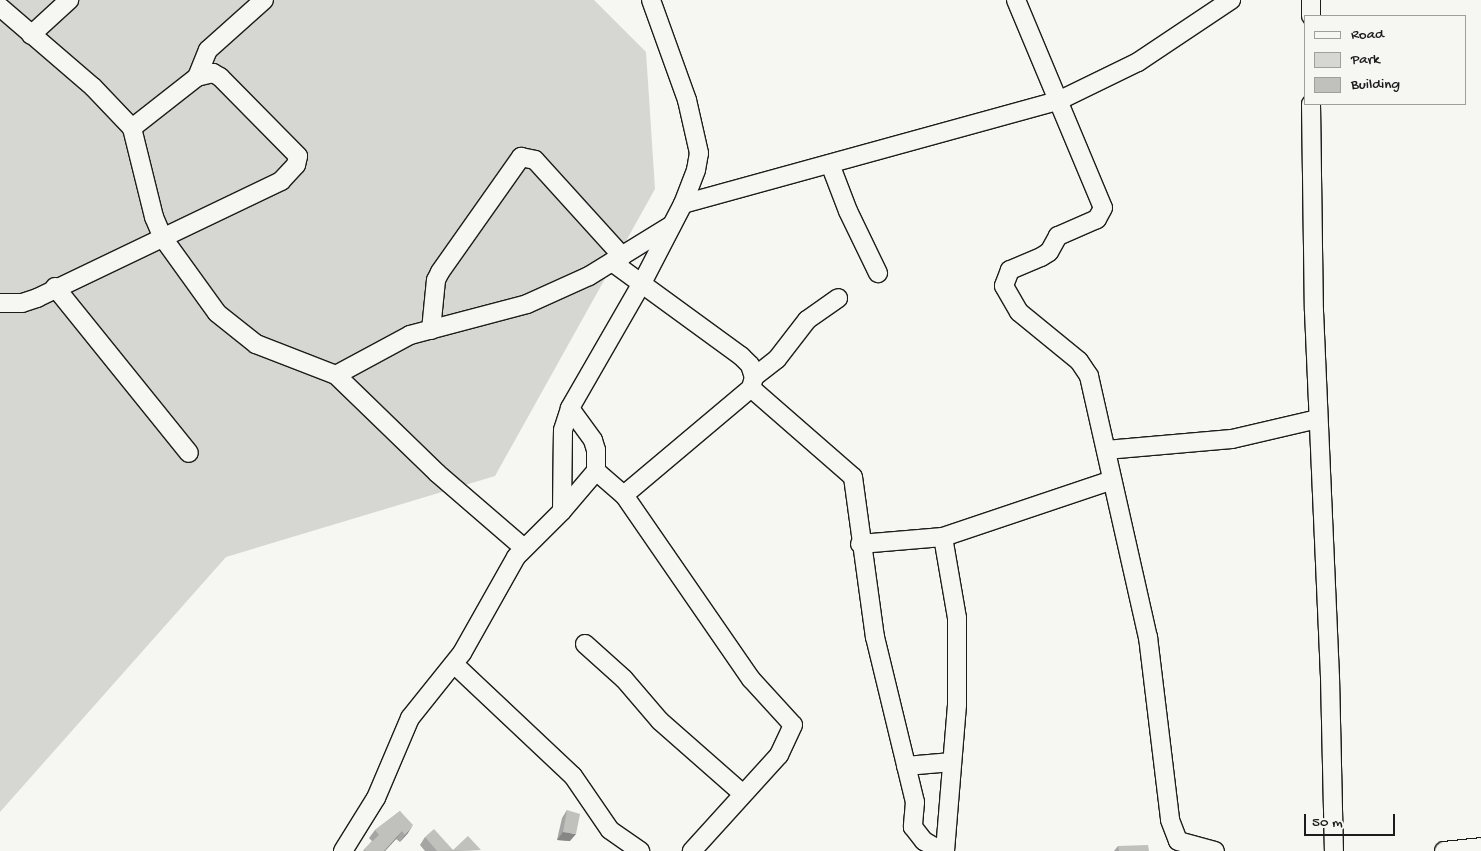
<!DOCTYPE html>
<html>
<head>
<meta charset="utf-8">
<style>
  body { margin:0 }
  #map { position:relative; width:1481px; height:851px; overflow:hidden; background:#f6f6f2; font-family:"Gochi Hand",sans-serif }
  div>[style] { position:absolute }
  .green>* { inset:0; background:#d6d6d2 }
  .roads { filter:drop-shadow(1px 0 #1c1c1c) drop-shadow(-1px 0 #1c1c1c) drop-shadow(0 1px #1c1c1c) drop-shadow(0 -1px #1c1c1c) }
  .minor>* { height:18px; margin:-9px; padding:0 9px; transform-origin:9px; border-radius:9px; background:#f6f6f2 }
  .wall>* { inset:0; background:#a5a5a3 }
  .shaded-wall>* { inset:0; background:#868684 }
  .building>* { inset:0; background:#c0c0bd }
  span { translate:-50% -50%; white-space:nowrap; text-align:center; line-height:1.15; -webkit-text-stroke:4px #f6f6f2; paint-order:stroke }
  .legend { position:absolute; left:1304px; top:15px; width:162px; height:90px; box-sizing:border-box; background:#f6f6f2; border:1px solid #9f9f9c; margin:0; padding:6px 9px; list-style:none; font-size:15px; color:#1c1c1c }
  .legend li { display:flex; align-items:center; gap:10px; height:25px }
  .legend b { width:25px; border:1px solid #9f9f9c }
  .scale { position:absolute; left:1304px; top:814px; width:91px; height:22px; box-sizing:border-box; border:2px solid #1c1c1c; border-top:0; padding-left:6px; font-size:15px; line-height:18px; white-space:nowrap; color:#1c1c1c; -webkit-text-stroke:4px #f6f6f2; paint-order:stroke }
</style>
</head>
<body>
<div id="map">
  <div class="green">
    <i style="clip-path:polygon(0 0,594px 0,646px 52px,655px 189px,495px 476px,226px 557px,0 812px)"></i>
  </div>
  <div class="roads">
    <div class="minor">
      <i style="left:1016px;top:0;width:225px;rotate:67.3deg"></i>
      <i style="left:1103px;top:208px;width:13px;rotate:119deg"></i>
      <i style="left:1097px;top:219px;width:43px;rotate:156.4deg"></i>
      <i style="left:1058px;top:236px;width:18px;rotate:119deg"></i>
      <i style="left:1049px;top:252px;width:9px;rotate:148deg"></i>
      <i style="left:1041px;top:257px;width:34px;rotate:157deg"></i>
      <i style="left:1010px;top:270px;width:17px;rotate:111deg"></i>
      <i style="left:1004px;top:286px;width:30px;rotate:60deg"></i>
      <i style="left:1019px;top:312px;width:77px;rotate:39.2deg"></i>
      <i style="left:1079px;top:361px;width:18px;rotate:56deg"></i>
      <i style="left:1089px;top:376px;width:268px;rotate:77.3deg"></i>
      <i style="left:1148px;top:637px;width:184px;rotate:83.1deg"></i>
      <i style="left:1170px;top:820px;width:22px;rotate:69deg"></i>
      <i style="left:1178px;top:841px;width:38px;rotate:15deg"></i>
      <i style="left:0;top:7px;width:123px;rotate:40.7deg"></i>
      <i style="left:93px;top:87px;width:57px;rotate:46.4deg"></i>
      <i style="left:132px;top:128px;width:92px;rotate:76.1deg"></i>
      <i style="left:154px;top:217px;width:23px;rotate:67deg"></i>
      <i style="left:163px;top:238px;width:92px;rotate:54.2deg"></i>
      <i style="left:217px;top:313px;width:50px;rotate:38.5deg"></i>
      <i style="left:256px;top:344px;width:86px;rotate:21.2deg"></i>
      <i style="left:336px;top:375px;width:141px;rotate:44.1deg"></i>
      <i style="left:437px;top:473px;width:115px;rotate:40.8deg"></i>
      <i style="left:1311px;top:16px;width:16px;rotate:-90deg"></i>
      <i style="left:31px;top:35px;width:52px;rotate:-42.6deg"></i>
      <i style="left:197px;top:77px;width:29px;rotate:-68deg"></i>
      <i style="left:208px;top:50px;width:75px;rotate:-41.8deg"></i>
      <i style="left:1311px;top:104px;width:207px;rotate:89.2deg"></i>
      <i style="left:1314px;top:311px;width:366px;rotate:87.5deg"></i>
      <i style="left:1330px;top:677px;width:174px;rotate:88.7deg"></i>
      <i style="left:830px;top:164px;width:50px;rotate:69deg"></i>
      <i style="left:848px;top:211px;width:69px;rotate:64.2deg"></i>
      <i style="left:683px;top:204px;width:389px;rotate:-15.4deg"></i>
      <i style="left:1058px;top:101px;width:89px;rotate:-26deg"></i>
      <i style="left:1138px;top:62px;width:112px;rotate:-33.7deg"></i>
      <i style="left:612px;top:262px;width:160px;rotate:36.1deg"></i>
      <i style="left:741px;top:356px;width:13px;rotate:45deg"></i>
      <i style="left:750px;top:365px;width:13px;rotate:72deg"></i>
      <i style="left:754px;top:377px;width:11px;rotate:105deg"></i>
      <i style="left:751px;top:388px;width:135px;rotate:41.1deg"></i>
      <i style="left:853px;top:477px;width:162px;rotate:82.2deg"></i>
      <i style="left:875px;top:637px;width:170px;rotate:76.4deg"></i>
      <i style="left:915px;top:802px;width:25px;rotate:95deg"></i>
      <i style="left:913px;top:827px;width:18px;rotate:52deg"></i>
      <i style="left:924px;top:841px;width:20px;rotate:30deg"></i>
      <i style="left:55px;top:287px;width:213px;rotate:51.1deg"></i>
      <i style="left:0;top:303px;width:22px"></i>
      <i style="left:22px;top:303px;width:16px;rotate:-18deg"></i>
      <i style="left:37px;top:298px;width:271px;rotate:-25.6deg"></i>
      <i style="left:281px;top:181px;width:22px;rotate:-47deg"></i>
      <i style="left:296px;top:165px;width:9px;rotate:-77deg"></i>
      <i style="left:298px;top:156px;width:111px;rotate:-134.6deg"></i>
      <i style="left:220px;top:77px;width:8px;rotate:-150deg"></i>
      <i style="left:213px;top:73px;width:16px;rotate:166deg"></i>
      <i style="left:197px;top:77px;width:83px;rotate:141.9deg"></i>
      <i style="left:431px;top:330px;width:50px;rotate:-84.3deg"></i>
      <i style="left:436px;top:280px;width:9px;rotate:-63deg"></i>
      <i style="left:440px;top:272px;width:141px;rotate:-54.8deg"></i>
      <i style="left:521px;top:157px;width:14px;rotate:12deg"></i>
      <i style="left:535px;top:160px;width:130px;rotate:47.8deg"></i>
      <i style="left:336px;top:375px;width:84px;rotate:-28.4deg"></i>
      <i style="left:410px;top:335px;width:121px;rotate:-14.8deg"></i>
      <i style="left:527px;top:304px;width:68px;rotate:-24.3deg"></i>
      <i style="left:589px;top:276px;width:97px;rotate:-31.6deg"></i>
      <i style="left:754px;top:377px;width:29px;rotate:-38deg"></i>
      <i style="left:777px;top:359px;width:49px;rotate:-52.4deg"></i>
      <i style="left:807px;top:320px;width:38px;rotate:-35deg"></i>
      <i style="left:1106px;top:450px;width:126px;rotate:-5deg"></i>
      <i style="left:1232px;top:439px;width:88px;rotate:-13.1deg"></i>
      <i style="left:596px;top:471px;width:37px;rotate:41deg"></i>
      <i style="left:624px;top:495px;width:224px;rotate:55.4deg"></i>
      <i style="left:751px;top:679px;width:62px;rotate:47.6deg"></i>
      <i style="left:793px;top:725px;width:33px;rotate:115deg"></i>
      <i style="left:779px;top:755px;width:130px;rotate:132.2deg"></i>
      <i style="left:624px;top:495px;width:166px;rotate:-40.1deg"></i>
      <i style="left:562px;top:511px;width:52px;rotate:-49.6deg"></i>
      <i style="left:596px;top:471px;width:21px;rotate:-90deg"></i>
      <i style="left:596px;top:450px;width:10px;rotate:-107deg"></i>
      <i style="left:593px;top:440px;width:39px;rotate:-126deg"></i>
      <i style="left:943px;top:537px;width:82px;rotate:80.2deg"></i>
      <i style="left:957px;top:618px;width:87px;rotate:90deg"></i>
      <i style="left:957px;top:705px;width:146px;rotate:94.7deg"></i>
      <i style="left:860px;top:544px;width:83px;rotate:-4.8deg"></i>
      <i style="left:943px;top:537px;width:178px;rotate:-18.6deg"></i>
      <i style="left:585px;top:644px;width:52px;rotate:41.9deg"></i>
      <i style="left:624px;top:679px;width:55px;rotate:49.4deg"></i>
      <i style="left:660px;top:721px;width:109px;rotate:41.3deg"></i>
      <i style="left:454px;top:664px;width:163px;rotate:43.3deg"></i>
      <i style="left:573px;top:776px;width:65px;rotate:55.6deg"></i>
      <i style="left:610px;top:830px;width:37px;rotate:35deg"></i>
      <i style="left:906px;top:766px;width:46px;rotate:-5deg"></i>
      <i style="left:343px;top:851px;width:62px;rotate:-58.1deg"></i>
      <i style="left:376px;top:798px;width:87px;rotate:-67deg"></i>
      <i style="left:410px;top:718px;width:83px;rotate:-51.3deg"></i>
      <i style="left:462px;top:653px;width:110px;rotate:-60.6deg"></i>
      <i style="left:516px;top:557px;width:65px;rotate:-45deg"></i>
      <i style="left:562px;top:511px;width:81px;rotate:-89.3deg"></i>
      <i style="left:563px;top:430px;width:23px;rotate:-72deg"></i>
      <i style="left:570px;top:408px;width:144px;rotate:-60.1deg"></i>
      <i style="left:642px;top:283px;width:89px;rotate:-62.6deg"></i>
      <i style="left:683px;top:204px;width:36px;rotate:-69deg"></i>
      <i style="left:696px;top:170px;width:17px;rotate:-80deg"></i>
      <i style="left:699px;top:153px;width:54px;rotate:-102.8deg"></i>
      <i style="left:687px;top:100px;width:106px;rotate:-109.8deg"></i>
      <i style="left:1444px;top:851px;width:37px;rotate:-6deg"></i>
    </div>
  </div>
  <div class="wall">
    <i style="clip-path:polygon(567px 810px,570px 841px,557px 840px,562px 818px)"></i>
    <i style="clip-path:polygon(400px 811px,408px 833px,400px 842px,396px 839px,385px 851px,363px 851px,372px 841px,369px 838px,375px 830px)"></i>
    <i style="clip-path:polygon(425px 837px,453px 850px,481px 851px,425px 851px,420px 845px)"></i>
    <i style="clip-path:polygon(1118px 846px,1149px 851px,1114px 851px)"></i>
  </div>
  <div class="shaded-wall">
    <i style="clip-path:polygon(413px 825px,408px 833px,400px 842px,405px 835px)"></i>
    <i style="clip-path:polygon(402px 831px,396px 839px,385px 851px,384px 851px)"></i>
    <i style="clip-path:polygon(563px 832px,576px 834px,570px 841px,557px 840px)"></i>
  </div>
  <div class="building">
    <i style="clip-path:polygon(567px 810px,580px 814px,576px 834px,563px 832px)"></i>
    <i style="clip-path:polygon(400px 811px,413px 825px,405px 835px,402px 831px,384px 851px,366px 851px,364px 849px,379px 835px,375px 830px)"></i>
    <i style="clip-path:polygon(434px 829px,453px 850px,468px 836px,481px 850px,437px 851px,425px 837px)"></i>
    <i style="clip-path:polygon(1148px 845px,1149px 851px,1119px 851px,1118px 846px)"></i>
  </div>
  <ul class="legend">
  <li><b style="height:6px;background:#f6f6f2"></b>Road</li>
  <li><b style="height:14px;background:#d6d6d2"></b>Park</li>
  <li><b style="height:14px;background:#c0c0bd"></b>Building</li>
  </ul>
  <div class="scale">50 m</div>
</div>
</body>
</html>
